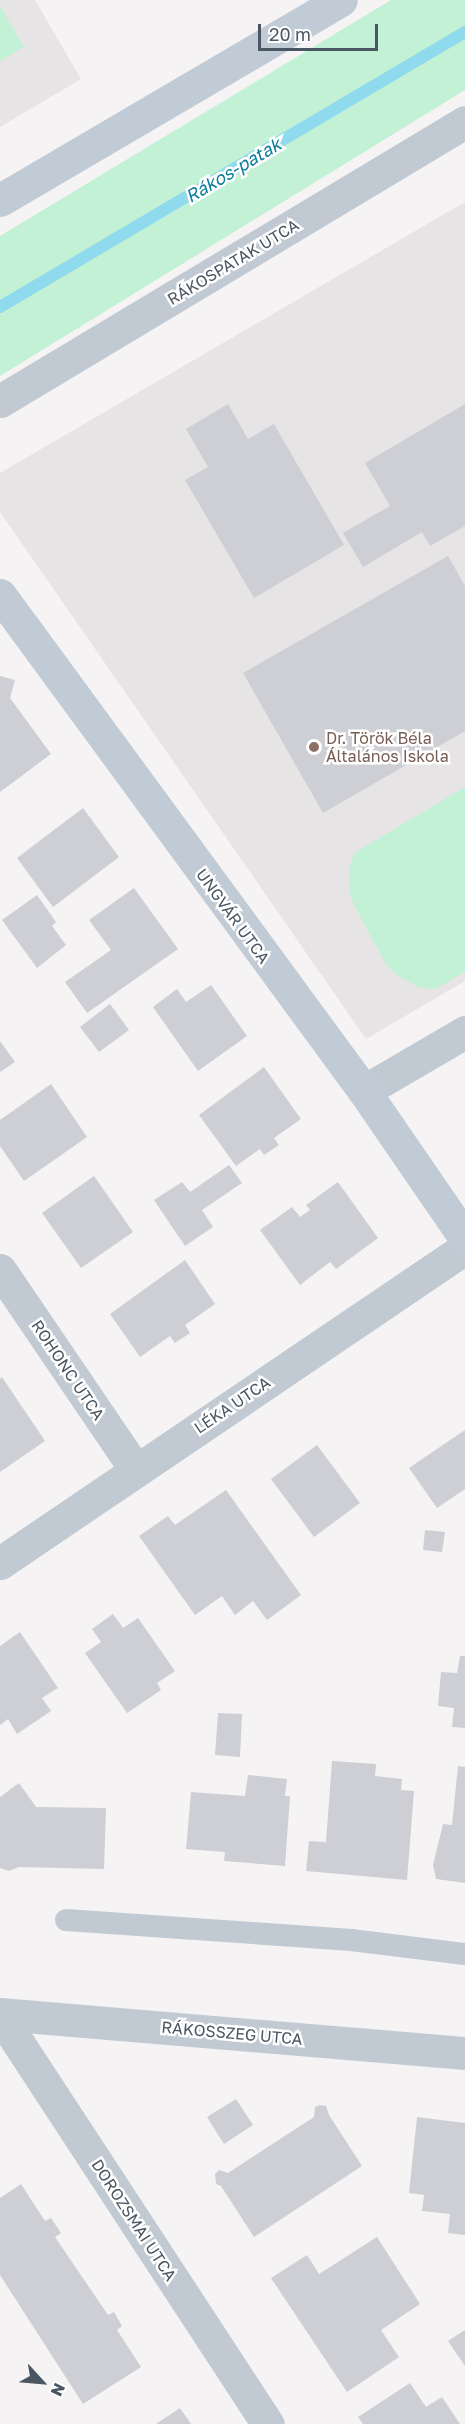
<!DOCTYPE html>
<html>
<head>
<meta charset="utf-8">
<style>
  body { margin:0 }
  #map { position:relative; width:465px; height:2424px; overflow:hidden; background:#f5f3f3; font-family:"Golos Text",sans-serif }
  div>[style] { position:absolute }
  .education>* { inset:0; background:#e6e4e5 }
  .green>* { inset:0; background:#c3f1d5 }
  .stream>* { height:12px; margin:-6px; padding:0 6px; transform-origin:6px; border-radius:6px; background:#90daee }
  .building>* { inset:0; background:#cdcfd5 }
  .lane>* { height:22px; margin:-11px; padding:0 11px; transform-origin:11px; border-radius:11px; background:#c1cad2 }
  .street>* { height:33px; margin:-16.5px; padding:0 16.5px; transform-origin:16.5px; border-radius:16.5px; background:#c1cad2 }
  .secondary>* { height:33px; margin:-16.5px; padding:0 16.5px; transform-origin:16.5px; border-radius:16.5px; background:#c1cbd6 }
  .dots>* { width:16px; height:16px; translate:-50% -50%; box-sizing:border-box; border:3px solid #fff; border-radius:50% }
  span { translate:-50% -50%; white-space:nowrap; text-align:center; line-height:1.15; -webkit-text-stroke:5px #fff; paint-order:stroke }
  .street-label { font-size:16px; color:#4a5661 }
  .education-label { font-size:16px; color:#785e54 }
  .left { translate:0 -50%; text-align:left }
  .water-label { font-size:18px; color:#0c7c9b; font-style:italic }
  .north { position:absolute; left:12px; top:2352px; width:60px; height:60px; -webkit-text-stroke:4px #fff; paint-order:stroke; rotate:116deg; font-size:16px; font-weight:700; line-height:24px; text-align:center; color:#4a5661 }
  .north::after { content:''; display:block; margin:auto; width:21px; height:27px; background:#4a5661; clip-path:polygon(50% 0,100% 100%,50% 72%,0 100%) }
  .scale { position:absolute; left:258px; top:24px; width:120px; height:27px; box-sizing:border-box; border:3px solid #4a5661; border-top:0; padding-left:8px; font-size:18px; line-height:21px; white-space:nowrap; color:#4a5661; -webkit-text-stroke:4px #fff; paint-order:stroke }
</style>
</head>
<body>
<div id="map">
  <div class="education">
    <i style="clip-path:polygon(0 0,35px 0,81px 79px,0 127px)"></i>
    <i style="clip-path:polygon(465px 202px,465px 981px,366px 1039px,0 512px,0 473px)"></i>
  </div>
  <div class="green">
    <i style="clip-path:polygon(391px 0,465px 0,465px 90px,0 376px,0 236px)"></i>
    <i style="clip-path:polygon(0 6px,24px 47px,0 61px)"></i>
    <i style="clip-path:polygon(465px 787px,465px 972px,435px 989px,421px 988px,396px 975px,384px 961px,353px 903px,349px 889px,349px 870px,354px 853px)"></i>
  </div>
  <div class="stream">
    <i style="left:0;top:307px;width:540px;rotate:-30.6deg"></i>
  </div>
  <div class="building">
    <i style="clip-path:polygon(228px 404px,248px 439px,274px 424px,344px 545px,254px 598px,185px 480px,208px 467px,186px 429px)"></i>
    <i style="clip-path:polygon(465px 404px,465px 526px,430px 546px,422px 532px,363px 567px,343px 533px,390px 506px,365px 463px)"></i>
    <i style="clip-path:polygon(448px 556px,465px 586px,465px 731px,323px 813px,243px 673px)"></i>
    <i style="clip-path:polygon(0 676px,15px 680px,10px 698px,51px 754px,0 792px)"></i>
    <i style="clip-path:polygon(83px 808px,119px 857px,53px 907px,17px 858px)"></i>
    <i style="clip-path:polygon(134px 888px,178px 949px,87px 1013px,65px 982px,111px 950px,89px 920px)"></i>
    <i style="clip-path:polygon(37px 895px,56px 922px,52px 926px,66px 945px,37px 968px,2px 920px)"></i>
    <i style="clip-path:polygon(211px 985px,247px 1036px,198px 1071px,153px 1007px,177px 989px,186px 1002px)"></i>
    <i style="clip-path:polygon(110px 1004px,129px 1030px,99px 1052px,80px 1027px)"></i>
    <i style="clip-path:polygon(0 1041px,15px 1062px,0 1072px)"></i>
    <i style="clip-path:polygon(264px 1067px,301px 1119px,274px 1138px,279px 1145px,264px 1155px,260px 1149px,236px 1166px,199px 1115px)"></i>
    <i style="clip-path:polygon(51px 1084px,87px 1137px,24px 1181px,0 1146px,0 1120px)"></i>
    <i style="clip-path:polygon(229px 1165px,242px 1183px,202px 1210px,213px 1227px,185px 1246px,154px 1200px,182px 1182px,190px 1192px)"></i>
    <i style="clip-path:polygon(94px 1176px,133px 1232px,81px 1268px,42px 1213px)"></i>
    <i style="clip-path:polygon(338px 1182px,378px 1238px,336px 1269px,330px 1262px,300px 1285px,260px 1230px,292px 1207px,300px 1217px,310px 1210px,306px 1205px)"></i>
    <i style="clip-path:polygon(185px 1260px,215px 1304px,185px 1325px,190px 1333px,175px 1343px,170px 1336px,140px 1357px,110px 1314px)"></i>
    <i style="clip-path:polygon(2px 1377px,45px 1441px,0 1472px,0 1379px)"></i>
    <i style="clip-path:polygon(465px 1430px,465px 1489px,437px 1508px,409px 1468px)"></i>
    <i style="clip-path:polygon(317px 1445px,360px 1503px,314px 1537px,271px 1479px)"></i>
    <i style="clip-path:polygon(226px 1490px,301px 1595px,267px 1620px,253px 1601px,235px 1615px,222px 1596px,195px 1615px,139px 1536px,168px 1516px,175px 1525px)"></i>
    <i style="clip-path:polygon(425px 1530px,445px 1532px,442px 1552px,423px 1550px)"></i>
    <i style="clip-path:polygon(113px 1614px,123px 1628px,138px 1618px,175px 1671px,157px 1683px,161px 1690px,127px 1713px,85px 1653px,101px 1642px,92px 1629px)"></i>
    <i style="clip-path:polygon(20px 1632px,58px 1688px,42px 1698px,51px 1711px,17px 1734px,8px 1719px,0 1725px,0 1646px)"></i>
    <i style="clip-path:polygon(460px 1656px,465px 1656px,465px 1728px,452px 1727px,454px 1708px,438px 1706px,441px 1672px,457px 1673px)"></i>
    <i style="clip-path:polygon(218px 1713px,242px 1714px,240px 1757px,215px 1755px)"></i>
    <i style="clip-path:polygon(332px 1761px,376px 1764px,375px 1776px,402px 1779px,401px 1790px,414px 1791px,407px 1880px,306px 1871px,309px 1841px,326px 1842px)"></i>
    <i style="clip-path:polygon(458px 1766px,465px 1767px,465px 1883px,436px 1879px,433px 1865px,443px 1824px,452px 1825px)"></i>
    <i style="clip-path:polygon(248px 1775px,287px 1779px,285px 1796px,290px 1796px,285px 1866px,224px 1861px,225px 1852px,186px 1849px,191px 1792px,245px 1796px)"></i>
    <i style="clip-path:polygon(19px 1783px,36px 1807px,106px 1808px,104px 1869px,19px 1867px,9px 1871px,0 1868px,0 1797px)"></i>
    <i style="clip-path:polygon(236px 2099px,253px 2125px,224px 2144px,207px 2117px)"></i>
    <i style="clip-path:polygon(320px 2105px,326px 2106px,329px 2115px,362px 2166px,254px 2237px,221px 2186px,216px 2184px,215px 2174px,219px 2170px,228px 2173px,314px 2117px,315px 2107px)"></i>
    <i style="clip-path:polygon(417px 2117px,465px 2123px,465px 2235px,448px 2233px,450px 2214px,422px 2211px,424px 2195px,409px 2193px)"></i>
    <i style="clip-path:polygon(21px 2184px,45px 2221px,51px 2218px,61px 2233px,55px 2237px,108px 2315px,114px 2312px,122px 2326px,117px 2330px,141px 2367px,83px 2404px,0 2275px,0 2198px)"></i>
    <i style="clip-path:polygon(377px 2237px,420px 2304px,381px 2330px,399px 2357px,347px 2392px,271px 2278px,307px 2255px,319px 2274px)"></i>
    <i style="clip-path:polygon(465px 2330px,465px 2366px,448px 2341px)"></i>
    <i style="clip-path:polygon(410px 2383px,426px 2407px,442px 2397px,460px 2424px,363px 2424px,358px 2417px)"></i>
    <i style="clip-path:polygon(180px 2408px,191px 2424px,156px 2424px)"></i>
  </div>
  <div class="lane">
    <i style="left:66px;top:1920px;width:286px;rotate:4deg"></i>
    <i style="left:351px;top:1940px;width:115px;rotate:7deg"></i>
  </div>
  <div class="street">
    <i style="left:0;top:401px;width:542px;rotate:-30.96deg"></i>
    <i style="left:364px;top:1091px;width:117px;rotate:-30.3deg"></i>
    <i style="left:0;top:1270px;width:242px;rotate:55.8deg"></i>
    <i style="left:0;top:1563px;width:562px;rotate:-34.11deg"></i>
    <i style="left:0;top:2014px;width:467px;rotate:4.8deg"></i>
    <i style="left:0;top:2015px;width:489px;rotate:56.8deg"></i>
  </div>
  <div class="secondary">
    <i style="left:0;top:200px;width:395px;rotate:-30.4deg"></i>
    <i style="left:0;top:595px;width:615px;rotate:53.73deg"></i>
    <i style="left:364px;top:1091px;width:178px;rotate:55.5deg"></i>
  </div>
  <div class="dots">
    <i style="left:314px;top:747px;background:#8d6e63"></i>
  </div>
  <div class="street-label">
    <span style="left:233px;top:262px;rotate:-31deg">RÁKOSPATAK UTCA</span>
    <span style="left:233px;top:916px;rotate:54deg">UNGVÁR UTCA</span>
    <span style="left:68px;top:1370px;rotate:56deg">ROHONC UTCA</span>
    <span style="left:232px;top:1405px;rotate:-34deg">LÉKA UTCA</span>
    <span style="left:232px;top:2033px;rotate:5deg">RÁKOSSZEG UTCA</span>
    <span style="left:134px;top:2220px;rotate:57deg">DOROZSMAI UTCA</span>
  </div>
  <div class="education-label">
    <span class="left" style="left:326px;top:747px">Dr. Török Béla<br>Általános Iskola</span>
  </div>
  <div class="water-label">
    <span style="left:233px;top:170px;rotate:-31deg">Rákos-patak</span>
  </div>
  <div class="north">N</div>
  <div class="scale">20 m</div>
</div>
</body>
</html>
